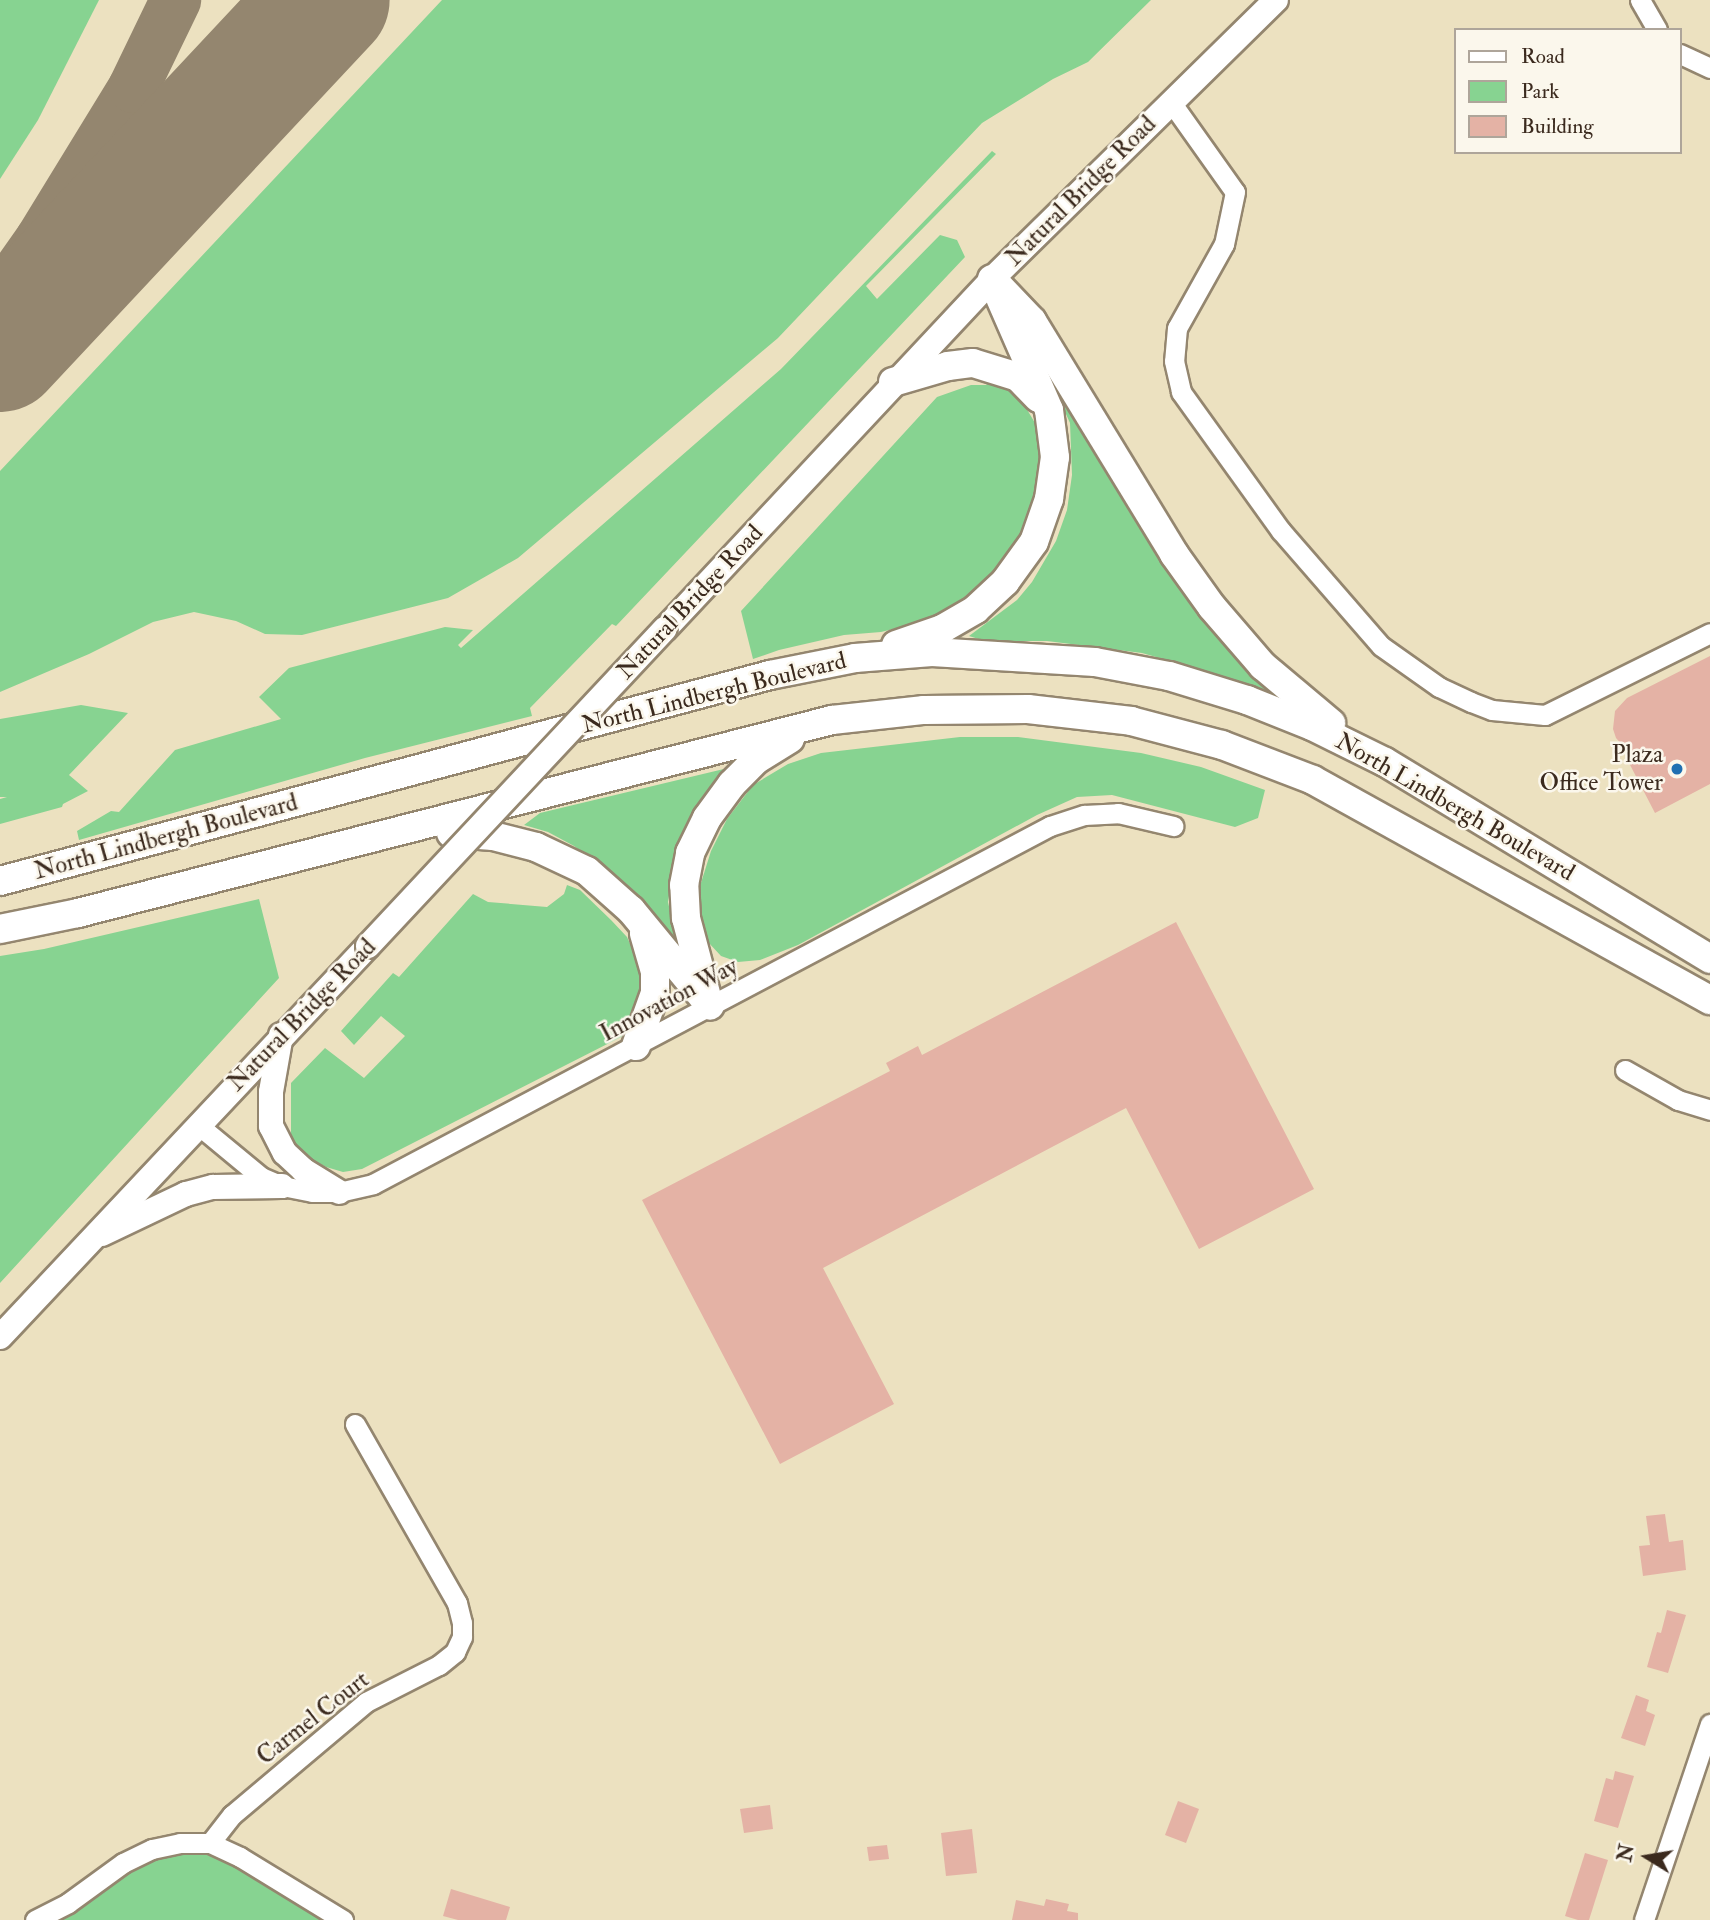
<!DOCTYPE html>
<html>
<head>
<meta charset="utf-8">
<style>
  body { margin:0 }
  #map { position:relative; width:1710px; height:1920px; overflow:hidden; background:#ece1c0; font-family:"IM FELL Double Pica",serif }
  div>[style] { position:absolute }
  .green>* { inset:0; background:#87d391 }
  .taxiway>* { height:51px; margin:-25.5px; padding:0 25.5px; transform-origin:25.5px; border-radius:25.5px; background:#94866f }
  .runway>* { height:126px; margin:-63px; padding:0 63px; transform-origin:63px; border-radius:63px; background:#94866f }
  .building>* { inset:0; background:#e4b2a5 }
  .roads { filter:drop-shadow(2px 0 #94866f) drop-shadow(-2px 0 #94866f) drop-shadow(0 2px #94866f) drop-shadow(0 -2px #94866f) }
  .minor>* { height:19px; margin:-9.5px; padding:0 9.5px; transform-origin:9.5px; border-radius:9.5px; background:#fff }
  .major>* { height:24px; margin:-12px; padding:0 12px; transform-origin:12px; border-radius:12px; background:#fff }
  .highway>* { height:28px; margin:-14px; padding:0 14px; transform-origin:14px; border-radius:14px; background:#fff }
  .bridges { filter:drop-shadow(2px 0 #94866f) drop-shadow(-2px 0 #94866f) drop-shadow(0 2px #94866f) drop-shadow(0 -2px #94866f) }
  .major-bridge>* { height:24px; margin:-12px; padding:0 12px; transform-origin:12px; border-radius:12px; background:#fff }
  .dots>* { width:19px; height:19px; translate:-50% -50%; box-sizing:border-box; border:4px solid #fbf7ec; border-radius:50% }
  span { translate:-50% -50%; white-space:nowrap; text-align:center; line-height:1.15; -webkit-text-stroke:5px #fbf7ec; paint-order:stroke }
  .street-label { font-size:24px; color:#3b2a1e }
  .poi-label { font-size:24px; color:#3b2a1e }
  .right { translate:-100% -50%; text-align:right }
  .legend { position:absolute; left:1454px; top:28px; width:228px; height:126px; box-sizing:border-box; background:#fbf7ec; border:2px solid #aea59a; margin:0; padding:9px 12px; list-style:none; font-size:21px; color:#3b2a1e }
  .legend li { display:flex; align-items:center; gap:14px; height:35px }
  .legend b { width:35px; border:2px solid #aea59a }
  .north { position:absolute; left:1612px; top:1822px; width:70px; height:70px; -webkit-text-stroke:5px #fbf7ec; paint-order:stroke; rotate:281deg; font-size:19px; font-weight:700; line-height:28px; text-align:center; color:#3b2a1e }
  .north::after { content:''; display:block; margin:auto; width:24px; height:32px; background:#3b2a1e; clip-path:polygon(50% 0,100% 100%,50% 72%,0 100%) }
</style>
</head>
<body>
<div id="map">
  <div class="green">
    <i style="clip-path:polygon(0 0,99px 0,38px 120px,0 179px)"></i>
    <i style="clip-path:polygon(442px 0,1151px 0,1088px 62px,1053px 79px,982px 123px,778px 338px,518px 558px,448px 598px,302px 635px,265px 634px,236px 621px,194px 612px,153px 622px,89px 654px,0 692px,0 471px)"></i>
    <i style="clip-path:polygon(992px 151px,996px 154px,866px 286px,877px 299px,940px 235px,957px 240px,965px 257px,616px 626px,612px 624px,530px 708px,532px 716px,365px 758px,79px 840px,77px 831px,111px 811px,119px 812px,175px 750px,281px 719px,259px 697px,289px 668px,445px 627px,473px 630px,458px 645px,461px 648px,781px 369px)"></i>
    <i style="clip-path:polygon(992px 379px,1019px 396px,1035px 423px,1040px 448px,1040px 478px,1022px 540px,986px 585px,946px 616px,881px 632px,844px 635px,779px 650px,753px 659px,741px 611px,937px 397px,971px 385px,986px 385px)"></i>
    <i style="clip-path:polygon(1067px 398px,1131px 514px,1283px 694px,1281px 699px,1219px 675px,1142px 653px,1047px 641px,985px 641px,969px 636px,1017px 600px,1032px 582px,1056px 541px,1067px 510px,1072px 475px,1070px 423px,1061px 403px)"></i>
    <i style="clip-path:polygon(81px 705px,128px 713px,69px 775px,88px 791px,63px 804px,62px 807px,0 824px,0 799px,7px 797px,0 797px,0 719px)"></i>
    <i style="clip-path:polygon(960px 737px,1018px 737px,1141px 753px,1201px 767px,1265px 790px,1258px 818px,1235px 827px,1112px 795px,1077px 797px,1037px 815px,798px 945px,760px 960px,738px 962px,721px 956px,708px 942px,702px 917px,700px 886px,711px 851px,727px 819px,753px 785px,788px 764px,821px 753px)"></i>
    <i style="clip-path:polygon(728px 768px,696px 807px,677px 847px,668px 902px,679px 951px,626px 884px,574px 846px,548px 832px,524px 825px,540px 813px)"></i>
    <i style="clip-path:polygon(567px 885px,580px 890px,611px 920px,627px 937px,639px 964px,642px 995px,625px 1035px,362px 1169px,343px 1172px,326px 1167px,305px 1156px,291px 1139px,291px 1083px,325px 1048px,364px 1078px,405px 1036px,381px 1016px,354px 1045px,341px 1031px,393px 973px,399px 977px,473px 894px,488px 902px,547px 907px,564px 894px)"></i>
    <i style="clip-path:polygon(259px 899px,279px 978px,0 1283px,0 956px,44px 949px)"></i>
    <i style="clip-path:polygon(176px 1853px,201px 1853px,223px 1860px,324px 1920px,62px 1920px,134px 1867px)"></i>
  </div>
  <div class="taxiway">
    <i style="left:0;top:296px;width:70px;rotate:-54.9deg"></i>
    <i style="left:40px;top:239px;width:178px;rotate:-58.5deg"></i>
    <i style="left:133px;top:87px;width:97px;rotate:-64.2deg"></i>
  </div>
  <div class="runway">
    <i style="left:0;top:349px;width:478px;rotate:-46.9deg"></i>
  </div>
  <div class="building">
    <i style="clip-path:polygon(1710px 656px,1710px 784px,1655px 813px,1628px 761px,1634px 758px,1616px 738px,1613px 729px,1615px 711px,1627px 698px)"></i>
    <i style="clip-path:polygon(1176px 922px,1314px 1189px,1199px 1249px,1126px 1108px,823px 1268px,894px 1404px,780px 1464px,642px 1200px,890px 1071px,886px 1063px,918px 1046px,922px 1055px)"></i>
    <i style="clip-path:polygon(1665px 1514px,1669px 1542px,1683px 1540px,1686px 1570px,1643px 1576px,1639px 1546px,1650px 1545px,1646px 1516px)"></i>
    <i style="clip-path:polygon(1667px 1610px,1686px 1615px,1668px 1673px,1647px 1667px,1657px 1632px,1661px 1633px)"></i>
    <i style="clip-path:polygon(1636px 1695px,1649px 1700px,1646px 1711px,1655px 1715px,1645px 1746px,1621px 1738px)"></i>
    <i style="clip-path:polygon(1615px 1771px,1634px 1776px,1618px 1828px,1594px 1821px,1606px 1778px,1613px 1780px)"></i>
    <i style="clip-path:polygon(1178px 1801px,1199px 1809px,1186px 1843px,1165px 1835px)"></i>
    <i style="clip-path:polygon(770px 1805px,773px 1829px,744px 1833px,740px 1809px)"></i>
    <i style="clip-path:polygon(972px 1829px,977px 1873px,946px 1876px,941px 1833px)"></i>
    <i style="clip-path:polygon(887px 1845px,889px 1859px,869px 1861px,867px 1847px)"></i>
    <i style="clip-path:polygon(1585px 1853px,1608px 1860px,1589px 1920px,1578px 1920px,1565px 1916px)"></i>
    <i style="clip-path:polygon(451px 1889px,510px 1907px,506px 1920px,458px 1920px,443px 1916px)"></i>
    <i style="clip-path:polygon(1046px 1899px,1069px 1904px,1067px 1911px,1078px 1913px,1078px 1920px,1012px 1920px,1016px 1900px,1044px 1906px)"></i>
  </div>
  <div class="roads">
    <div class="minor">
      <i style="left:1640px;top:0;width:34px;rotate:60deg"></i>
      <i style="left:1680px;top:54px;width:33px;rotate:25deg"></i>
      <i style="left:1171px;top:102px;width:110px;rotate:54.6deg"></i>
      <i style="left:1235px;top:192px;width:53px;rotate:101.9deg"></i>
      <i style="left:1224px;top:244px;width:96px;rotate:119.2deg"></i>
      <i style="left:1177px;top:328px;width:33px;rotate:95deg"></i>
      <i style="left:1174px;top:361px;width:32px;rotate:77deg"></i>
      <i style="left:1181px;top:392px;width:171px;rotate:54.3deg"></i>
      <i style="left:1281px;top:531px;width:152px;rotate:49deg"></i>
      <i style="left:1381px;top:646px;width:71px;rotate:35.3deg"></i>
      <i style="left:1439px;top:687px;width:35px;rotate:25deg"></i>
      <i style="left:1471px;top:702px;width:22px;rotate:21deg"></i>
      <i style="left:1492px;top:710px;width:53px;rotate:5.4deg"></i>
      <i style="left:1545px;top:715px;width:184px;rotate:-26.4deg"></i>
      <i style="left:1625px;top:1070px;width:61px;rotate:29.5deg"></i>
      <i style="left:1678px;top:1100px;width:34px;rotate:17deg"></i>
      <i style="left:197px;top:1124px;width:83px;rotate:39.6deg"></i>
      <i style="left:261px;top:1177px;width:23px;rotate:23deg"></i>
      <i style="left:282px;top:1186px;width:31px;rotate:11deg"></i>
      <i style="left:312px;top:1192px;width:27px"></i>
      <i style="left:339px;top:1192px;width:35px;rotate:-13deg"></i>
      <i style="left:373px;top:1184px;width:766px;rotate:-27.87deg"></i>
      <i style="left:1050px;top:826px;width:36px;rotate:-18deg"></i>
      <i style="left:1084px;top:815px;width:34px;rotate:-3deg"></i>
      <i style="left:1118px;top:813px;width:57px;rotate:13.3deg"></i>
      <i style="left:210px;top:1843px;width:36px;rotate:-52deg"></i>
      <i style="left:232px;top:1815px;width:175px;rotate:-40.1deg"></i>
      <i style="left:366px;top:1702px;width:82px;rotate:-26.9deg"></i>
      <i style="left:439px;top:1665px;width:21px;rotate:-39deg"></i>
      <i style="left:455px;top:1652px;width:17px;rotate:-65deg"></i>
      <i style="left:462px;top:1637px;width:14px;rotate:-90deg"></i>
      <i style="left:462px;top:1623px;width:21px;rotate:-104deg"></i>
      <i style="left:457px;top:1603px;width:206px;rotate:-119.7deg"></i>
      <i style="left:35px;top:1920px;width:37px;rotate:-27deg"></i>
      <i style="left:68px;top:1903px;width:68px;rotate:-36deg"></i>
      <i style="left:123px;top:1863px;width:32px;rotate:-26deg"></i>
      <i style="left:152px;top:1849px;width:29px;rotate:-12deg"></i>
      <i style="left:180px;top:1843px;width:30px"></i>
      <i style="left:210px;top:1843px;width:33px;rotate:25deg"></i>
      <i style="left:240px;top:1857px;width:121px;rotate:31.5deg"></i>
      <i style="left:1644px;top:1920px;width:207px;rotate:-71.4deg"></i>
    </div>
    <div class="major">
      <i style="left:665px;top:629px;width:479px;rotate:-46.9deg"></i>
      <i style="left:992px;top:279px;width:398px;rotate:-44.5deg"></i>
      <i style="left:281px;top:1035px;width:58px;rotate:100deg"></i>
      <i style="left:271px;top:1092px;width:34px;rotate:90deg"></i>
      <i style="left:271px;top:1126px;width:30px;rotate:63deg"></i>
      <i style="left:285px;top:1153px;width:25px;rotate:43deg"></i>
      <i style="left:303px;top:1170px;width:42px;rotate:31.4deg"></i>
      <i style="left:102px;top:1234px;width:93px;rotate:-25.5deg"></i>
      <i style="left:186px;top:1194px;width:28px;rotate:-15deg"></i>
      <i style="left:213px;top:1187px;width:69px;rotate:-0.8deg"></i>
      <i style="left:0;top:1337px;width:537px;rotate:-46.74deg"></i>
    </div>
    <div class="highway">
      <i style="left:992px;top:279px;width:58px;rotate:46.4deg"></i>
      <i style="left:1032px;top:321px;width:273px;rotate:58.6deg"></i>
      <i style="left:1174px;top:554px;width:65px;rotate:54.4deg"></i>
      <i style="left:1212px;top:607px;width:78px;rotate:49.2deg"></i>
      <i style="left:1263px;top:666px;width:89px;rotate:40deg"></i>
      <i style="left:893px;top:382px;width:57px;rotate:-16.2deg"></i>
      <i style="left:948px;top:366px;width:25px;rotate:-7deg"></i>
      <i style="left:973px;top:363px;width:47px;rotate:17.3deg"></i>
      <i style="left:1018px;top:377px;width:29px;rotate:46deg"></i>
      <i style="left:896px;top:645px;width:49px;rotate:-19.2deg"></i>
      <i style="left:942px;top:629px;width:39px;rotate:-30deg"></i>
      <i style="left:976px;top:609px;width:40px;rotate:-43deg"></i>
      <i style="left:1005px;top:582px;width:49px;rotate:-54.1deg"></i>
      <i style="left:1034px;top:542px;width:46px;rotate:-70.8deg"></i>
      <i style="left:1049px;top:499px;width:42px;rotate:-81.9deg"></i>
      <i style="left:1055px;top:457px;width:47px;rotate:-97.3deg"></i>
      <i style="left:1049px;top:410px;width:122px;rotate:-113.6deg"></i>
      <i style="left:451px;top:833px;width:42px;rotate:4.1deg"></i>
      <i style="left:493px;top:836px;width:44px;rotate:14.3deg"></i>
      <i style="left:536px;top:847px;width:56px;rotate:25.2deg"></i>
      <i style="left:587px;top:871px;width:59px;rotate:41.6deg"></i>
      <i style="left:631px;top:910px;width:124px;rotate:50.5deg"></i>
      <i style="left:0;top:881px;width:797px;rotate:-14.98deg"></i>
      <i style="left:770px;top:675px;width:87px;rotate:-11.3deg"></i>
      <i style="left:855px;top:658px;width:77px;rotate:-4.5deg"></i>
      <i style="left:932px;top:652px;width:163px;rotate:3.5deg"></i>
      <i style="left:1095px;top:662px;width:75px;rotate:10.7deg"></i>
      <i style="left:1169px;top:676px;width:82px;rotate:17.1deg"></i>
      <i style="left:1247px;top:700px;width:70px;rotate:21.8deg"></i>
      <i style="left:1312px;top:726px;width:81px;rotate:26.3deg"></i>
      <i style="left:1385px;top:762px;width:380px;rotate:31.2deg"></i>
      <i style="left:0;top:929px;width:80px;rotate:-11.6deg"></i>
      <i style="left:78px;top:913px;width:778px;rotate:-14.36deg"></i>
      <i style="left:832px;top:720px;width:93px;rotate:-6.2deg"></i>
      <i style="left:924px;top:710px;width:104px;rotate:-0.6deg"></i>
      <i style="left:1028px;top:709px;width:104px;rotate:6.6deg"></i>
      <i style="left:1131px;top:721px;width:94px;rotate:14.8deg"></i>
      <i style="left:1222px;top:745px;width:97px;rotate:21deg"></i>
      <i style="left:1313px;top:780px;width:454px;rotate:29deg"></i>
      <i style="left:707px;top:997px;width:82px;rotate:-104.9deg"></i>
      <i style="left:686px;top:918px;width:33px;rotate:-93deg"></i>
      <i style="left:684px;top:885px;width:33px;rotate:-79deg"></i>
      <i style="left:690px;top:853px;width:39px;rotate:-64deg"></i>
      <i style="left:707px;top:818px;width:42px;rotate:-53.7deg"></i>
      <i style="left:732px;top:784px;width:34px;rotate:-45deg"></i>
      <i style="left:756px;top:760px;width:40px;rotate:-32deg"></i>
      <i style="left:636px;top:1046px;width:56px;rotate:-70.3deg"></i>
      <i style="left:655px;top:993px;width:21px;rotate:-90deg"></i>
      <i style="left:655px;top:972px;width:40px;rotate:-106deg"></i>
    </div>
  </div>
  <div class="bridges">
    <div class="major-bridge">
      <i style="left:368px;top:946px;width:434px;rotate:-46.9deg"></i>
    </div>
  </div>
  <div class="dots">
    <i style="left:1677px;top:769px;background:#1f6fb2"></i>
  </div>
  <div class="street-label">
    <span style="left:1081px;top:191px;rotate:-45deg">Natural Bridge Road</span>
    <span style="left:690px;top:602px;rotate:-47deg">Natural Bridge Road</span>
    <span style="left:714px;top:693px;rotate:-14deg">North Lindbergh Boulevard</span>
    <span style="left:1455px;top:807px;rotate:30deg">North Lindbergh Boulevard</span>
    <span style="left:166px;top:837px;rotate:-15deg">North Lindbergh Boulevard</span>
    <span style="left:669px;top:1000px;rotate:-28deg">Innovation Way</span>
    <span style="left:302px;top:1015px;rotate:-46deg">Natural Bridge Road</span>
    <span style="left:313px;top:1718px;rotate:-38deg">Carmel Court</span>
  </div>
  <div class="poi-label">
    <span class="right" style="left:1663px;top:769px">Plaza<br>Office Tower</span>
  </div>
  <ul class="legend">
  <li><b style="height:9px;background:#fff"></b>Road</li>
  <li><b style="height:19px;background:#87d391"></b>Park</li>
  <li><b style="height:19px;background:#e4b2a5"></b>Building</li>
  </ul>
  <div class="north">N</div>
</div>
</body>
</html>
